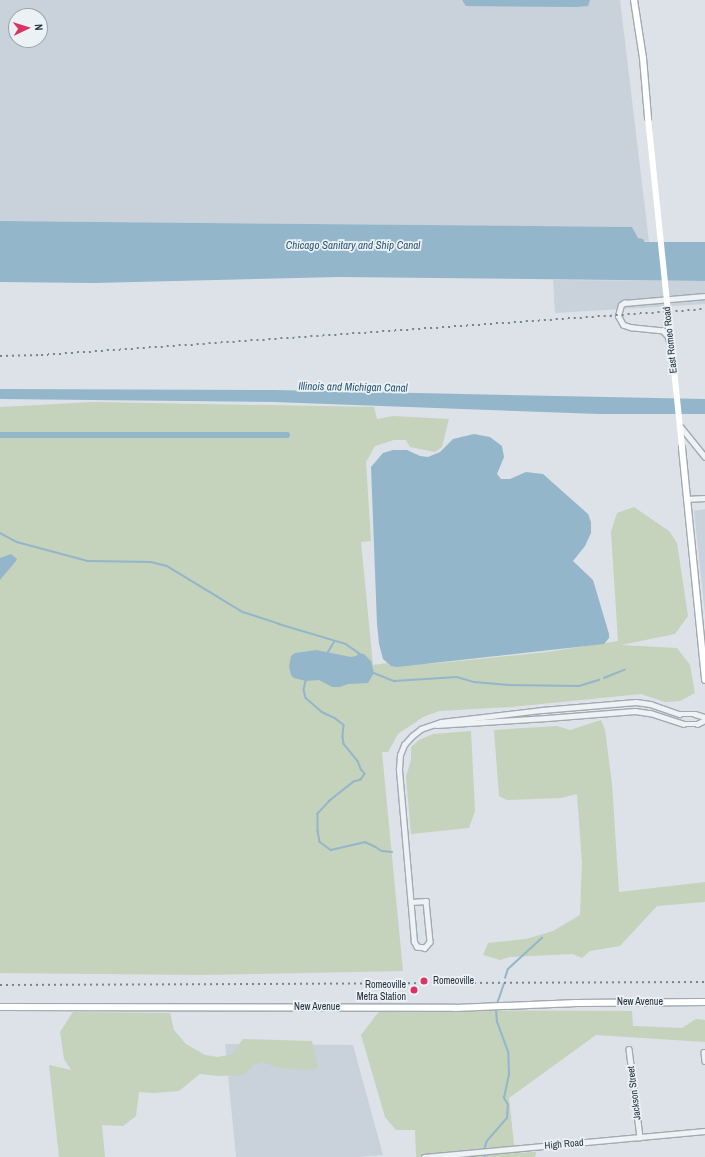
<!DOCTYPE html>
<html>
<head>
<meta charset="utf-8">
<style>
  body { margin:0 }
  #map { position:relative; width:705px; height:1157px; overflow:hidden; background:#dce2e7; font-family:"Archivo Narrow",sans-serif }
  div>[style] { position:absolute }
  .built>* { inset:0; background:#c9d1da }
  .green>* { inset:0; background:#c5d2bc }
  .water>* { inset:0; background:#93b6cb }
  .stream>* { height:1.5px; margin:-0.75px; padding:0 0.75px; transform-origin:0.75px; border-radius:0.75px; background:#93b6cb }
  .canal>* { height:5.5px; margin:-2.75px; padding:0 2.75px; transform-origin:2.75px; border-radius:2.75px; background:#93b6cb }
  .roads { filter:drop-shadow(1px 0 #a1aab1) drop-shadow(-1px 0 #a1aab1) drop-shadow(0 1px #a1aab1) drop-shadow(0 -1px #a1aab1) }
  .street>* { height:4.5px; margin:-2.25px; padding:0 2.25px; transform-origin:2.25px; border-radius:2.25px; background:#eef2f5 }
  .secondary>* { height:6px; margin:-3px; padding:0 3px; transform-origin:3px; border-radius:3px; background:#fff }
  .rail>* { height:1.5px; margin-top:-0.75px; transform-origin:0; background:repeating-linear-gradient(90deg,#748492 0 2px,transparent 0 6px) }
  .secondary-bridge>* { height:6px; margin:-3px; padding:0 3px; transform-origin:3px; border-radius:3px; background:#fff }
  .dots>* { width:11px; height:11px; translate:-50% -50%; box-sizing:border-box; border:2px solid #ebf1f5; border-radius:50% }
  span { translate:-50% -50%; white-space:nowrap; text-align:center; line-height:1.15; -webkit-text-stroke:3.5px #ebf1f5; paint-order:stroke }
  .street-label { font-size:10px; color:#24323f }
  .poi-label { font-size:10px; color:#24323f }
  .left { translate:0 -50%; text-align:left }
  .right { translate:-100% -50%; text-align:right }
  .water-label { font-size:11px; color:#2b5775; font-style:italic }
  .north { position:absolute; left:8px; top:8px; width:40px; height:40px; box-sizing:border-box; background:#ebf1f5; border:1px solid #9ba5ac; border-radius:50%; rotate:86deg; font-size:11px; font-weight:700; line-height:16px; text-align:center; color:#24323f }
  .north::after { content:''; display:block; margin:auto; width:14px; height:18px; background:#d93465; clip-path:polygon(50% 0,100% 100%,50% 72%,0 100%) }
</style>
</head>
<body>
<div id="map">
  <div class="built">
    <i style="clip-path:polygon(evenodd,0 0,620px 0,649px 242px,638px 238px,632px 227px,0 221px,0 0,16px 16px,40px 16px,40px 40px,16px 40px,16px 16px)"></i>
    <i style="clip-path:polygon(553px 280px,705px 281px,705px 304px,555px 313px)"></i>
    <i style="clip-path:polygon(705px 509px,705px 614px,694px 511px)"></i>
    <i style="clip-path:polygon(225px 1044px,353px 1045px,383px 1155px,359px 1157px,236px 1157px)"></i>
  </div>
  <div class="green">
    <i style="clip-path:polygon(94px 402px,374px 407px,377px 419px,393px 416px,449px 419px,442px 447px,435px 452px,410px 447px,406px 440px,394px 440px,375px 446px,366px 462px,371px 541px,361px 542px,373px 665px,387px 663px,391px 666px,439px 663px,547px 652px,618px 641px,611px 532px,617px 513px,634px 507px,669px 531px,677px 543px,688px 616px,675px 634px,621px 645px,677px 648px,690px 665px,695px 693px,680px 701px,665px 702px,641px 694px,512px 707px,439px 711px,423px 717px,398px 734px,388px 752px,382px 752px,403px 971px,201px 975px,0 973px,0 407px)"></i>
    <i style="clip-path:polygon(601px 720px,605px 730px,612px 784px,619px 892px,705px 882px,705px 902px,657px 906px,620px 946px,590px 951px,582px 958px,573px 954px,510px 957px,500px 960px,483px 955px,488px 943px,526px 939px,553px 931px,580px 915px,582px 863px,577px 794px,561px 798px,507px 800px,499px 796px,494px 730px,557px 726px,570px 730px)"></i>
    <i style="clip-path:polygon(471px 731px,475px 811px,469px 828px,411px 834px,406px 777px,411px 760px,411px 747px,419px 740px,433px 734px)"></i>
    <i style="clip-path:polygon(380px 1010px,632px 1011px,633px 1026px,682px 1028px,696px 1019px,705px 1020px,705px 1042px,596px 1035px,509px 1098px,515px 1153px,536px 1152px,535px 1157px,416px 1157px,415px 1130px,396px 1130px,385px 1117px,361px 1035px)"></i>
    <i style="clip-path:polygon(73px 1012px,170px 1013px,174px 1030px,186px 1044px,205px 1055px,218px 1057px,232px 1054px,243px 1039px,312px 1041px,318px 1067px,312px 1070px,279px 1068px,263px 1062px,253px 1065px,244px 1075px,218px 1076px,200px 1074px,179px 1091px,153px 1093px,139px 1092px,136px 1116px,123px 1126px,102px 1125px,105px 1157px,59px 1157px,49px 1065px,71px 1070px,64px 1059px,60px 1032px)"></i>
  </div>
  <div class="water">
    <i style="clip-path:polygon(462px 0,590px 0,588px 6px,577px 7px,466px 6px)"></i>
    <i style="clip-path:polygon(0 221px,632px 227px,638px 238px,643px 239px,645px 242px,705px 242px,705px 281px,339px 277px,94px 283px,0 282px)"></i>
    <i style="clip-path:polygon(0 389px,274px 390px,705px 399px,705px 414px,599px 414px,274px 402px,0 399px)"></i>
    <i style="clip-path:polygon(474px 434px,490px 437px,502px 446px,504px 457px,497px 474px,501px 479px,510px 479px,526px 472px,543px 474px,588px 514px,591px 522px,591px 533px,585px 546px,573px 561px,593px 580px,609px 634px,609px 638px,604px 644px,397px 667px,391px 666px,383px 659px,379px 644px,377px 624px,371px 467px,383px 453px,393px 450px,407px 450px,420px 456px,428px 457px,440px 452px,453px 439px)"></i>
    <i style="clip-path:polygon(11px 554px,17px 559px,16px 561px,0 580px,0 558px)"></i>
    <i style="clip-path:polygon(316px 650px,351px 657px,356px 656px,359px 653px,364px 654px,371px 661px,374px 673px,368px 683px,348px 684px,340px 687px,332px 687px,319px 680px,306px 681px,294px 678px,291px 675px,289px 667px,291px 656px,295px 653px)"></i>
  </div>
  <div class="stream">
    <i style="left:0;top:533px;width:19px;rotate:28deg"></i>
    <i style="left:17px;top:542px;width:73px;rotate:15deg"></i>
    <i style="left:88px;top:561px;width:63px;rotate:0.9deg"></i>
    <i style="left:151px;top:562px;width:16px;rotate:14deg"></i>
    <i style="left:167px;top:566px;width:89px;rotate:31.2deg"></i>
    <i style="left:243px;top:612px;width:38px;rotate:18deg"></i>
    <i style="left:279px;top:624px;width:70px;rotate:16.6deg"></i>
    <i style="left:346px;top:644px;width:16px;rotate:35deg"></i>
    <i style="left:328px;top:652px;width:12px;rotate:-59deg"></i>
    <i style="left:374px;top:673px;width:22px;rotate:22deg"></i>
    <i style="left:394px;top:681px;width:63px;rotate:-3.6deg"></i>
    <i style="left:457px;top:677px;width:18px;rotate:16deg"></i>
    <i style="left:474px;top:682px;width:35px;rotate:5deg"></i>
    <i style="left:509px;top:685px;width:70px;rotate:0.8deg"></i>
    <i style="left:579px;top:686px;width:21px;rotate:-17deg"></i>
    <i style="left:604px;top:678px;width:22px;rotate:-22deg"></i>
    <i style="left:306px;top:681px;width:9px;rotate:103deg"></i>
    <i style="left:304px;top:690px;width:8px;rotate:76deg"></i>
    <i style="left:306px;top:698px;width:21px;rotate:41deg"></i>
    <i style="left:322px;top:712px;width:14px;rotate:25deg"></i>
    <i style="left:335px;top:718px;width:11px;rotate:38deg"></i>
    <i style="left:344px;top:725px;width:12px;rotate:95deg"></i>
    <i style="left:343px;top:737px;width:7px;rotate:82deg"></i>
    <i style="left:344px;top:744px;width:22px;rotate:51deg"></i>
    <i style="left:358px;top:761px;width:9px;rotate:69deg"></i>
    <i style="left:361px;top:769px;width:6px;rotate:51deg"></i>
    <i style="left:365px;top:774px;width:7px;rotate:124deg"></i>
    <i style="left:361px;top:780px;width:7px;rotate:164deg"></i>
    <i style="left:354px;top:782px;width:31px;rotate:142deg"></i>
    <i style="left:330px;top:801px;width:18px;rotate:133deg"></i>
    <i style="left:318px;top:814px;width:17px;rotate:90deg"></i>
    <i style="left:318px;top:831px;width:11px;rotate:80deg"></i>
    <i style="left:320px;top:842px;width:14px;rotate:36deg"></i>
    <i style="left:331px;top:850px;width:35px;rotate:-13deg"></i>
    <i style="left:365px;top:842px;width:10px;rotate:24deg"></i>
    <i style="left:374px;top:846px;width:9px;rotate:32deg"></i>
    <i style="left:382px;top:851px;width:10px;rotate:6deg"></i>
    <i style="left:505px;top:978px;width:9px;rotate:-72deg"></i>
    <i style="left:508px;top:969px;width:46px;rotate:-42.4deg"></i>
    <i style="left:497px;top:1004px;width:21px;rotate:-71deg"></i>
    <i style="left:484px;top:1150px;width:9px;rotate:-72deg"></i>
    <i style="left:487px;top:1141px;width:30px;rotate:-49deg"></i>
    <i style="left:507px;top:1118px;width:13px;rotate:-86deg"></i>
    <i style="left:508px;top:1105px;width:8px;rotate:-120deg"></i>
    <i style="left:504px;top:1098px;width:24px;rotate:-78deg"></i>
    <i style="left:509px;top:1075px;width:23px;rotate:-92deg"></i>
    <i style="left:508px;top:1052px;width:32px;rotate:-110deg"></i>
    <i style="left:497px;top:1022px;width:12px;rotate:-95deg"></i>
    <i style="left:485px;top:1156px;width:1px;rotate:90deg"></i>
  </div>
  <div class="canal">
    <i style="left:0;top:435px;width:287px"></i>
  </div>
  <div class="roads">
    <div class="street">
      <i style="left:669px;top:341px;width:4px;rotate:-104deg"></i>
      <i style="left:668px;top:337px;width:8px;rotate:-130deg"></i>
      <i style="left:663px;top:331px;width:31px;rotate:-174deg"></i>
      <i style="left:632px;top:328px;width:9px;rotate:-162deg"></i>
      <i style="left:623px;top:325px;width:10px;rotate:-119deg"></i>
      <i style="left:618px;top:316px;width:11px;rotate:-75deg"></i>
      <i style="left:621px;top:305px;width:4px;rotate:-34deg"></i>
      <i style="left:624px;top:303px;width:81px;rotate:-4.9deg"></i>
      <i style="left:681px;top:427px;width:38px;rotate:51deg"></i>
      <i style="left:686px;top:499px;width:19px;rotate:-3deg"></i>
      <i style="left:436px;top:725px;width:111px;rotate:-3.6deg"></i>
      <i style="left:547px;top:718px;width:88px;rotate:-4.5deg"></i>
      <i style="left:635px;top:711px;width:15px;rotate:8deg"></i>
      <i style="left:650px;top:713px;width:35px;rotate:18deg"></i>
      <i style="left:683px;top:724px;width:14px"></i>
      <i style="left:697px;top:724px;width:9px;rotate:-27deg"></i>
      <i style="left:411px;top:902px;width:15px;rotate:-4deg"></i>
      <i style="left:426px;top:901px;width:41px;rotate:84.4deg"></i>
      <i style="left:430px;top:942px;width:8px;rotate:130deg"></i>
      <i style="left:425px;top:948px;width:8px;rotate:-173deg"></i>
      <i style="left:417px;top:947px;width:6px;rotate:-121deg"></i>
      <i style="left:414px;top:942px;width:174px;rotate:-95deg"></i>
      <i style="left:399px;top:769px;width:14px;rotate:-86deg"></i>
      <i style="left:400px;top:755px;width:11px;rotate:-68deg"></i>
      <i style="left:404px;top:745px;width:12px;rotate:-48deg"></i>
      <i style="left:412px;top:736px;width:11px;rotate:-38deg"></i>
      <i style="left:421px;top:729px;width:21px;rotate:-19deg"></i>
      <i style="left:441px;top:722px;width:102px;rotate:-6.8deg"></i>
      <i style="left:542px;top:710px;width:94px;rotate:-4.9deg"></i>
      <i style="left:636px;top:702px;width:14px;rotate:8deg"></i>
      <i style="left:650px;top:704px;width:31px;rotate:19deg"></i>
      <i style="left:679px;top:714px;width:16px"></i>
      <i style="left:695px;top:714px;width:10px;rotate:17deg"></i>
      <i style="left:629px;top:1049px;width:89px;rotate:82.9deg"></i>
      <i style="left:704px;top:1052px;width:9px;rotate:84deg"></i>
      <i style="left:424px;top:1157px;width:282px;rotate:-5.3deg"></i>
    </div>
    <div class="secondary">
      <i style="left:634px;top:0;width:59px;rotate:81.2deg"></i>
      <i style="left:643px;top:58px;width:60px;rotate:85.2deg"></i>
      <i style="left:682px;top:448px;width:233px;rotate:84.3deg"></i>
      <i style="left:0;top:1007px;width:455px;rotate:0.1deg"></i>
      <i style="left:455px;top:1008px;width:122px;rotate:-2.3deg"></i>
      <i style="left:577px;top:1003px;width:128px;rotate:-0.4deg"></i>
    </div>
  </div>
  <div class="rail">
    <i style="left:0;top:356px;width:41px;rotate:-1.4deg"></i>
    <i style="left:41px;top:355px;width:666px;rotate:-3.96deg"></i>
    <i style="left:0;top:985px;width:705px;rotate:-0.24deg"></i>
  </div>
  <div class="secondary-bridge">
    <i style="left:648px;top:118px;width:332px;rotate:84.1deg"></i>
  </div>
  <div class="dots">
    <i style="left:424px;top:981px;background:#d93465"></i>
    <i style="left:414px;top:990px;background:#d93465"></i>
  </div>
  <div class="street-label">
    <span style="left:670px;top:340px;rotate:-96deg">East Romeo Road</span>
    <span style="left:640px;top:1002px">New Avenue</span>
    <span style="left:317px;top:1007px">New Avenue</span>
    <span style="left:634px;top:1093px;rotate:-97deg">Jackson Street</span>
    <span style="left:564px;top:1144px;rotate:-5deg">High Road</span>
  </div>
  <div class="poi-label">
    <span class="left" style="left:433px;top:981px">Romeoville</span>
    <span class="right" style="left:406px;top:990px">Romeoville<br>Metra Station</span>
  </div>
  <div class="water-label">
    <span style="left:353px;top:245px">Chicago Sanitary and Ship Canal</span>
    <span style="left:353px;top:387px;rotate:1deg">Illinois and Michigan Canal</span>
  </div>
  <div class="north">N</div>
</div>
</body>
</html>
